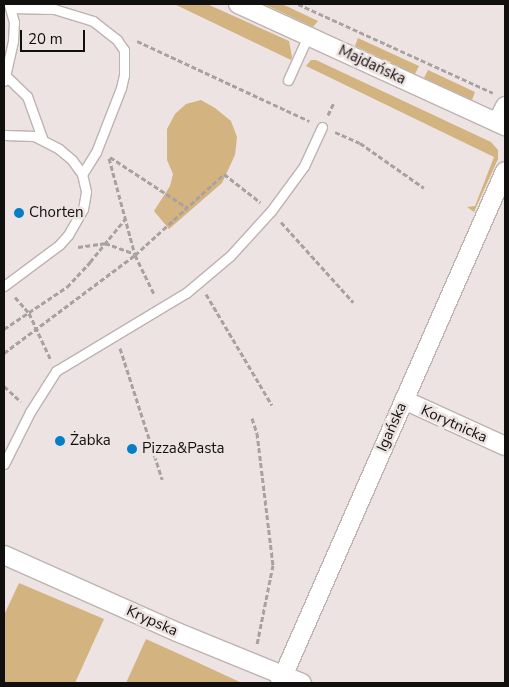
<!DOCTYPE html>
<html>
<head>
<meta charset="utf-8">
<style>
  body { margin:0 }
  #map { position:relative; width:509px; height:687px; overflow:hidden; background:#ede3e2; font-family:"Nunito Sans",sans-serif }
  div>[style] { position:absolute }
  .green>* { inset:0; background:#d3b480 }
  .path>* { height:3px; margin-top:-1.5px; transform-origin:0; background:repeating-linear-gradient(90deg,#a9a1a0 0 5px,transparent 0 7.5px) }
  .roads { filter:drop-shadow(1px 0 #bdb3b1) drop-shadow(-1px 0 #bdb3b1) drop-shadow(0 1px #bdb3b1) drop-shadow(0 -1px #bdb3b1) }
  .service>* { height:9px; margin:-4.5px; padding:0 4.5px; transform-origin:4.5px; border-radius:4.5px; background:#fff }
  .minor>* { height:18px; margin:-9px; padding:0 9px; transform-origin:9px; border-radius:9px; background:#fff }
  .dots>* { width:14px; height:14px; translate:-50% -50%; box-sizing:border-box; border:2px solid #ede3e2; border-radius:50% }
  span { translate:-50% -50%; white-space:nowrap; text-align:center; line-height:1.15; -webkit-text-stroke:5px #ede3e2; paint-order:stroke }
  .street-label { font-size:15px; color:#120f0f }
  .poi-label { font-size:15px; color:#120f0f }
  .left { translate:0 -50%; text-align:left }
  .frame { position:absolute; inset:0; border:5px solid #120f0f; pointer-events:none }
  .scale { position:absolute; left:20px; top:30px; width:65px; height:22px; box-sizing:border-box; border:2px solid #120f0f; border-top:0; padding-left:6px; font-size:15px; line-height:18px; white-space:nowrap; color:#120f0f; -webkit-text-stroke:4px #ede3e2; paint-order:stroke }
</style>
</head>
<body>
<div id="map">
  <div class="green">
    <i style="clip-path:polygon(174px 4px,207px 4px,289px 41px,292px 57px,291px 60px)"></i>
    <i style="clip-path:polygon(264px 4px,282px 4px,318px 21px,313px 27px)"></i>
    <i style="clip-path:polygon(358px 38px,419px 66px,415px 74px,355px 46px)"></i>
    <i style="clip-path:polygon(311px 60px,316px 60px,491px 142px,498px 150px,498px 159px,474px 212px,467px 207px,475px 206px,494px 157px,306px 66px)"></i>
    <i style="clip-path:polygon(428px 70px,475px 92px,472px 100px,424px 78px)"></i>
    <i style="clip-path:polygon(201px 100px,215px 108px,231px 121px,237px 137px,235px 155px,222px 183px,169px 229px,154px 211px,170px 186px,173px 174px,167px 160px,167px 129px,175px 114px,186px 104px)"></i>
    <i style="clip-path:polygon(19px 583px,104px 619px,75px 683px,4px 683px,4px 615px)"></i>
    <i style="clip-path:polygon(146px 639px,188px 658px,242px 683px,126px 683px)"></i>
  </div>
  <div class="path">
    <i style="left:298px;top:4px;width:214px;rotate:24.5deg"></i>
    <i style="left:137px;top:41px;width:190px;rotate:24.9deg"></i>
    <i style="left:328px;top:115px;width:14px;rotate:-65deg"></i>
    <i style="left:335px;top:132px;width:27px;rotate:24deg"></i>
    <i style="left:360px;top:143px;width:78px;rotate:35.1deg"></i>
    <i style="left:110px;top:157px;width:93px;rotate:33.2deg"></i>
    <i style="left:109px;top:158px;width:100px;rotate:75deg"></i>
    <i style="left:135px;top:255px;width:43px;rotate:64deg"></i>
    <i style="left:281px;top:222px;width:108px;rotate:48deg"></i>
    <i style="left:78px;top:247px;width:27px;rotate:-8deg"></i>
    <i style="left:105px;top:243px;width:32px;rotate:20deg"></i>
    <i style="left:206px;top:294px;width:129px;rotate:59.3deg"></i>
    <i style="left:15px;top:297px;width:21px;rotate:49deg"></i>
    <i style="left:29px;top:313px;width:50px;rotate:65deg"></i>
    <i style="left:4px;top:329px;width:76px;rotate:-33.7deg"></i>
    <i style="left:67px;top:287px;width:34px;rotate:-47deg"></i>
    <i style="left:90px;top:262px;width:57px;rotate:-50.7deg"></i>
    <i style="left:120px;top:348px;width:138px;rotate:72.2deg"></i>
    <i style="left:4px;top:353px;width:164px;rotate:-36.8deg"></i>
    <i style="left:135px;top:255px;width:120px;rotate:-42.3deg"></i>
    <i style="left:224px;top:174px;width:46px;rotate:37.9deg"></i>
    <i style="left:4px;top:386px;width:23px;rotate:43deg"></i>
    <i style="left:252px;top:418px;width:16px;rotate:72deg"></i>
    <i style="left:257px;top:433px;width:133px;rotate:83.1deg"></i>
    <i style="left:273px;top:565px;width:81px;rotate:101.4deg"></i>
  </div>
  <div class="roads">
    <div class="service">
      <i style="left:11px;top:8px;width:43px;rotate:1.3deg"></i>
      <i style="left:54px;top:9px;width:41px;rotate:17.1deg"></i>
      <i style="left:93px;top:21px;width:31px;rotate:38deg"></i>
      <i style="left:117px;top:40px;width:12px;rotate:55deg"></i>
      <i style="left:124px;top:50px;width:25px;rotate:90deg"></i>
      <i style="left:124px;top:75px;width:13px;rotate:103deg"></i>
      <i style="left:121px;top:88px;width:69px;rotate:111.3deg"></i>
      <i style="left:96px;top:152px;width:26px;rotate:122deg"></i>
      <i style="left:6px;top:76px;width:29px;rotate:44deg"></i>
      <i style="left:27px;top:96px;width:45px;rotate:70.3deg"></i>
      <i style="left:288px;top:80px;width:48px;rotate:-65.6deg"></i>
      <i style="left:4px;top:81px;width:41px;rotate:-77.3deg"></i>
      <i style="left:13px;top:41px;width:19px;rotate:-87deg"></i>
      <i style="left:14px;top:22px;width:19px;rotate:-106deg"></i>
      <i style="left:4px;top:135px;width:30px;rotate:2deg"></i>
      <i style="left:34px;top:136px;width:28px;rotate:27deg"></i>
      <i style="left:59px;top:149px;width:17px;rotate:40deg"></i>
      <i style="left:72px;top:160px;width:17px;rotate:54deg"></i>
      <i style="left:82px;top:174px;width:18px;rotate:77deg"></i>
      <i style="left:86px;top:192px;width:17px;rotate:100deg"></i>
      <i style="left:83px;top:209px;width:30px;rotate:120deg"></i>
      <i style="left:68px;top:235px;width:13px;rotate:132deg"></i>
      <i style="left:59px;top:245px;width:69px;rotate:143.3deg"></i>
      <i style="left:4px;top:464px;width:58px;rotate:-63.4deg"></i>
      <i style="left:30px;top:412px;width:49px;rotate:-57.6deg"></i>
      <i style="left:56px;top:371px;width:152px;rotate:-31deg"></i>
      <i style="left:186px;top:293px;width:57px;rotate:-40.1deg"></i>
      <i style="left:230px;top:256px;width:61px;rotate:-47.7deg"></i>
      <i style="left:271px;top:211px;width:56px;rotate:-53.7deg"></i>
      <i style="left:304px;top:166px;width:43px;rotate:-65.2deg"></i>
    </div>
    <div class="minor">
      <i style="left:238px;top:4px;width:294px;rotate:24.6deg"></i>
      <i style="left:497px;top:122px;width:18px;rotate:-63deg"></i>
      <i style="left:404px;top:400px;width:111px;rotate:24.5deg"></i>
      <i style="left:4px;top:555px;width:189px;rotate:24deg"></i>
      <i style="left:177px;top:632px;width:135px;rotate:22.2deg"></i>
      <i style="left:280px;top:683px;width:559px;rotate:-66.28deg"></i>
    </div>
  </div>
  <div class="dots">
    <i style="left:19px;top:213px;background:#057ec7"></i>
    <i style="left:60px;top:441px;background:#057ec7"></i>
    <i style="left:132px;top:449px;background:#057ec7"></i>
  </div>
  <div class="street-label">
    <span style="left:372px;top:65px;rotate:25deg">Majdańska</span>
    <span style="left:454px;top:424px;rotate:24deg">Korytnicka</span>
    <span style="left:392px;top:427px;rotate:-66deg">Igańska</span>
    <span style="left:152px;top:621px;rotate:24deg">Krypska</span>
  </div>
  <div class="poi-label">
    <span class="left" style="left:29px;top:213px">Chorten</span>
    <span class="left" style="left:70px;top:441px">Żabka</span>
    <span class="left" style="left:142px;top:449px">Pizza&amp;Pasta</span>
  </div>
  <div class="frame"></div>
  <div class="scale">20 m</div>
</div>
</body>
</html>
